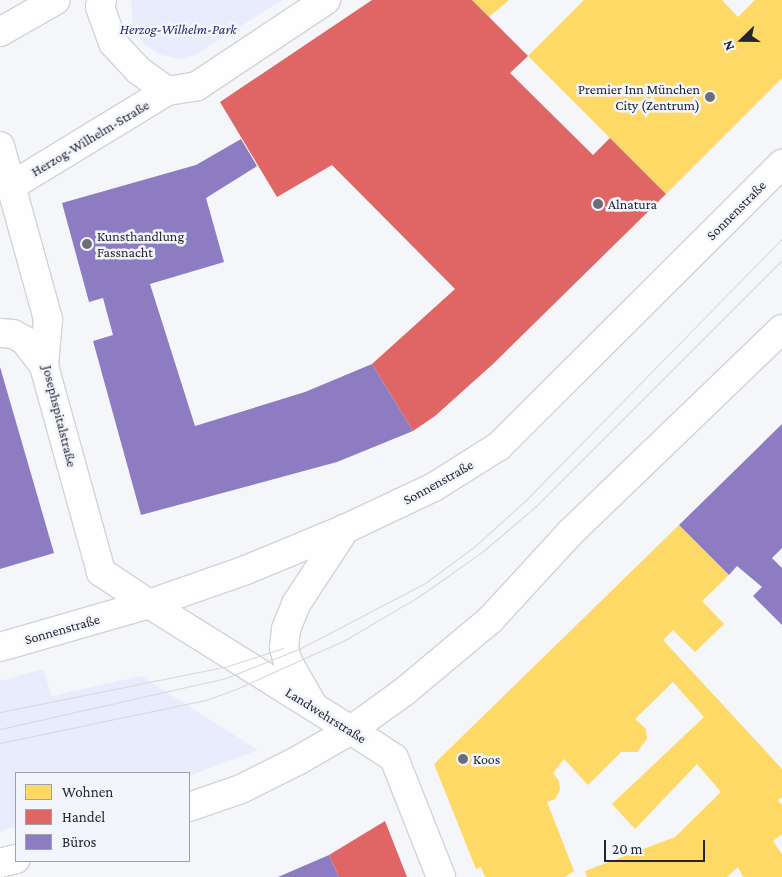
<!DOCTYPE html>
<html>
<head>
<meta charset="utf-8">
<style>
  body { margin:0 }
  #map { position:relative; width:782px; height:877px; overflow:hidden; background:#f5f6fa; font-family:"Crimson Pro",serif }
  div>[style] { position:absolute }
  .green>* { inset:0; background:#e9ecfc }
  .homes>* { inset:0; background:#ffd966 }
  .shops>* { inset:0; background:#e06666 }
  .offices>* { inset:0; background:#8e7cc3 }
  .roads { filter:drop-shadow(1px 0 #d1d3db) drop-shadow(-1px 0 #d1d3db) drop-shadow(0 1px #d1d3db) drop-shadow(0 -1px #d1d3db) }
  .street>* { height:28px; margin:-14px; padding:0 14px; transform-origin:14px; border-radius:14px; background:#fefefe }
  .secondary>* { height:28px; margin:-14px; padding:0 14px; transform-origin:14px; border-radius:14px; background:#fefefe }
  .tram>* { height:1px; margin:-0.5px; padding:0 0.5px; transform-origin:0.5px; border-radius:0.5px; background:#d7d7d9 }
  .dots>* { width:14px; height:14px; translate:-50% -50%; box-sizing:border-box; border:2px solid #f3f5fc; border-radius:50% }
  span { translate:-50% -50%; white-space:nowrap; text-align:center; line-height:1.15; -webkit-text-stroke:5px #f3f5fc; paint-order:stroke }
  .park-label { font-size:14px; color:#27276c; font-style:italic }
  .poi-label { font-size:14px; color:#232531 }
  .right { translate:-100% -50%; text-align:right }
  .left { translate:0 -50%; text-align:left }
  .street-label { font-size:14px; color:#232531 }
  .legend { position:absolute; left:15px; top:772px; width:175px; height:90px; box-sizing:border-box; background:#f3f5fc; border:1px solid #a0a2ab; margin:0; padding:6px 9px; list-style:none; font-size:15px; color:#232531 }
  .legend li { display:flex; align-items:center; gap:10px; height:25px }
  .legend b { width:25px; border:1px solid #a0a2ab }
  .north { position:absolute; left:717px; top:15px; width:50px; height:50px; -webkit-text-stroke:4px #f3f5fc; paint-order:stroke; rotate:248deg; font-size:14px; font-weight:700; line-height:20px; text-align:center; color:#232531 }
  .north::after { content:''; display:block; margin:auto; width:18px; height:22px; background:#232531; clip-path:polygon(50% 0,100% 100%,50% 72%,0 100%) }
  .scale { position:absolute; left:604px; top:840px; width:101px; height:22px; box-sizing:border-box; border:2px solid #232531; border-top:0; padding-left:6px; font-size:15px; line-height:18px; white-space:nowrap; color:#232531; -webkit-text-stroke:4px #f3f5fc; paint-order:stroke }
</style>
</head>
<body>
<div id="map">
  <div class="green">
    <i style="clip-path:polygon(131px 0,282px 0,197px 54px,179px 59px,158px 54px,143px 43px,133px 26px)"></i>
    <i style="clip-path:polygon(43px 669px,52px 696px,141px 676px,258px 750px,189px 776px,189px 773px,16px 773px,16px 827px,0 831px,0 681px)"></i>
  </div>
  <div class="homes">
    <i style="clip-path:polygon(472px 0,509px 0,489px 17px)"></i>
    <i style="clip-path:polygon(584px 0,722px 0,738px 17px,755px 0,782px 0,782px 78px,666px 194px,528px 56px)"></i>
    <i style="clip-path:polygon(679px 525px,729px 575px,702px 601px,724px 624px,695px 652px,673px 630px,663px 640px,782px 769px,782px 797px,778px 800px,782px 805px,782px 834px,773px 841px,782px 854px,782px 877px,743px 877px,738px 867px,727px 877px,587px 877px,585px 871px,675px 837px,721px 792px,697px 764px,635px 829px,612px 804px,704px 717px,673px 682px,635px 719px,646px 729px,647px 739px,637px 752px,621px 752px,588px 785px,564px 759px,553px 773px,559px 781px,560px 790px,555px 799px,547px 802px,574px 871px,565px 877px,485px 877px,481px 867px,476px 869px,434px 764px)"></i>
  </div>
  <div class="shops">
    <i style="clip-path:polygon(372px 0,472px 0,528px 56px,510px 73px,593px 155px,610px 138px,666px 194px,493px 364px,435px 416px,413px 431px,372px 364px,455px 289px,332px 165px,277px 197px,220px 102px)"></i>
    <i style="clip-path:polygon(385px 821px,407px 877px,339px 877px,329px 855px)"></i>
  </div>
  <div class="offices">
    <i style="clip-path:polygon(241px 139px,257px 166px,206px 198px,224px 262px,150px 284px,195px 426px,305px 392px,372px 364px,413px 431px,337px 462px,141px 515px,93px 341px,113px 335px,103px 298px,89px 302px,62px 203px,196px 165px)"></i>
    <i style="clip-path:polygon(0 367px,54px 553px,0 569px)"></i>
    <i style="clip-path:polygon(782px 424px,782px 548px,772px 558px,782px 568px,782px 625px,753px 596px,762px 587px,737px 566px,729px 575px,679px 525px)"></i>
    <i style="clip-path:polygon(329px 855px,339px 877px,278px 877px)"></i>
  </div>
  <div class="roads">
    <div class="street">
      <i style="left:102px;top:0;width:7px;rotate:106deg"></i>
      <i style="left:100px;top:7px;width:38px;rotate:70deg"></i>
      <i style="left:113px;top:43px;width:37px;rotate:47deg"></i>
      <i style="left:138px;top:70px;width:36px;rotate:36deg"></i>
      <i style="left:0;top:32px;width:64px;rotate:-29.7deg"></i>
      <i style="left:0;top:146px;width:180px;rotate:74.5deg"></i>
      <i style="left:48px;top:319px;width:47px;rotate:94.9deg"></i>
      <i style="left:44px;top:366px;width:214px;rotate:74.5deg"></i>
      <i style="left:101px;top:572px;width:58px;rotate:33.7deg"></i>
      <i style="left:13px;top:185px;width:180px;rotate:-31.4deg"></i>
      <i style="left:167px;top:91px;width:30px;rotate:-9deg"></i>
      <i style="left:197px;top:86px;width:155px;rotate:-33.7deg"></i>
      <i style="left:0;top:333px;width:13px;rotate:4deg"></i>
      <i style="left:13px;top:334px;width:13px;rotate:29deg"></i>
      <i style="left:24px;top:340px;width:33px;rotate:52deg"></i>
      <i style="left:351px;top:730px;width:51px;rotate:33.1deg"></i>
      <i style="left:394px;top:758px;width:128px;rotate:68.4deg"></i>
    </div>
    <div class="secondary">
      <i style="left:149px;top:604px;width:238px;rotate:32deg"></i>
      <i style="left:0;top:647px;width:155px;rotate:-16.1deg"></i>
      <i style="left:149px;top:604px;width:103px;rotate:-19.3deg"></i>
      <i style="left:246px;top:570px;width:107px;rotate:-22.5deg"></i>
      <i style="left:345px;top:529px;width:98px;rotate:-25.3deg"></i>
      <i style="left:434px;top:487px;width:77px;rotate:-32.2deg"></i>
      <i style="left:499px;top:446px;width:400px;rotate:-44.9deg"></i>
      <i style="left:312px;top:704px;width:48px;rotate:-119.7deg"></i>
      <i style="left:288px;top:662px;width:15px;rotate:-106deg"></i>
      <i style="left:284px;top:648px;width:19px;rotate:-84deg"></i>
      <i style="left:286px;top:629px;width:27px;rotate:-68deg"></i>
      <i style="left:296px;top:604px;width:90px;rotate:-56.8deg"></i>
      <i style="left:189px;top:807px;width:55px;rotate:-19.1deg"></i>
      <i style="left:241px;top:789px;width:63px;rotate:-26.6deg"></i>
      <i style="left:297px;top:761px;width:62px;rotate:-29.9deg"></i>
      <i style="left:351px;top:730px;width:67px;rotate:-35.8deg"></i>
      <i style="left:405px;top:691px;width:112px;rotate:-39.9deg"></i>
      <i style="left:491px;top:619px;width:117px;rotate:-47.4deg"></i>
      <i style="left:570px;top:533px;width:294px;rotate:-43.9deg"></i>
      <i style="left:0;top:863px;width:16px;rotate:-14deg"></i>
    </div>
  </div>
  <div class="tram">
    <i style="left:0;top:712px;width:233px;rotate:-11.4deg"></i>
    <i style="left:228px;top:666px;width:58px;rotate:-18.1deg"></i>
    <i style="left:0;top:729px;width:232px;rotate:-12.7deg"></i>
    <i style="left:226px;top:678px;width:79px;rotate:-21.7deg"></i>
    <i style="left:299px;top:649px;width:142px;rotate:-27.6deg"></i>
    <i style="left:425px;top:583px;width:62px;rotate:-36.5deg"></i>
    <i style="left:475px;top:546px;width:69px;rotate:-42deg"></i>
    <i style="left:526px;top:500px;width:366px;rotate:-45.6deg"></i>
    <i style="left:0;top:743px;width:210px;rotate:-11.8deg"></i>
    <i style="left:206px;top:700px;width:32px;rotate:-20deg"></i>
    <i style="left:236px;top:689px;width:120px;rotate:-24.2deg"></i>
    <i style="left:345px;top:640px;width:85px;rotate:-30.5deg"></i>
    <i style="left:418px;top:597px;width:78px;rotate:-35.1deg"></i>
    <i style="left:482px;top:552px;width:70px;rotate:-40.3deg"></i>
    <i style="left:535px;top:507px;width:349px;rotate:-45deg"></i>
  </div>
  <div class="dots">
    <i style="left:710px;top:97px;background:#6c6e77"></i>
    <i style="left:598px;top:204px;background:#6c6e77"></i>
    <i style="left:87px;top:244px;background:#6c6e77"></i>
    <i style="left:463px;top:759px;background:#6c6e77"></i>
  </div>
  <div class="park-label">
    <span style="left:178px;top:29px">Herzog-Wilhelm-Park</span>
  </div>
  <div class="poi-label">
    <span class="right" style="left:700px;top:97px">Premier Inn München<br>City (Zentrum)</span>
    <span class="left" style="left:608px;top:204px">Alnatura</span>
    <span class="left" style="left:97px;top:244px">Kunsthandlung<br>Fassnacht</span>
    <span class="left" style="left:473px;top:759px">Koos</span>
  </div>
  <div class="street-label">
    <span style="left:90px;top:138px;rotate:-31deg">Herzog-Wilhelm-Straße</span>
    <span style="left:736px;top:210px;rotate:-45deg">Sonnenstraße</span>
    <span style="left:60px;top:416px;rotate:76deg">Josephspitalstraße</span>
    <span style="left:438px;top:482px;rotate:-29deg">Sonnenstraße</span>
    <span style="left:62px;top:629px;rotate:-16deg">Sonnenstraße</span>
    <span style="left:326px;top:715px;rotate:32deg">Landwehrstraße</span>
  </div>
  <ul class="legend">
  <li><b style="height:14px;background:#ffd966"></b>Wohnen</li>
  <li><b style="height:14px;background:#e06666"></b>Handel</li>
  <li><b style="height:14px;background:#8e7cc3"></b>Büros</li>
  </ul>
  <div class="north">N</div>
  <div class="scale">20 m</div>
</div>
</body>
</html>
